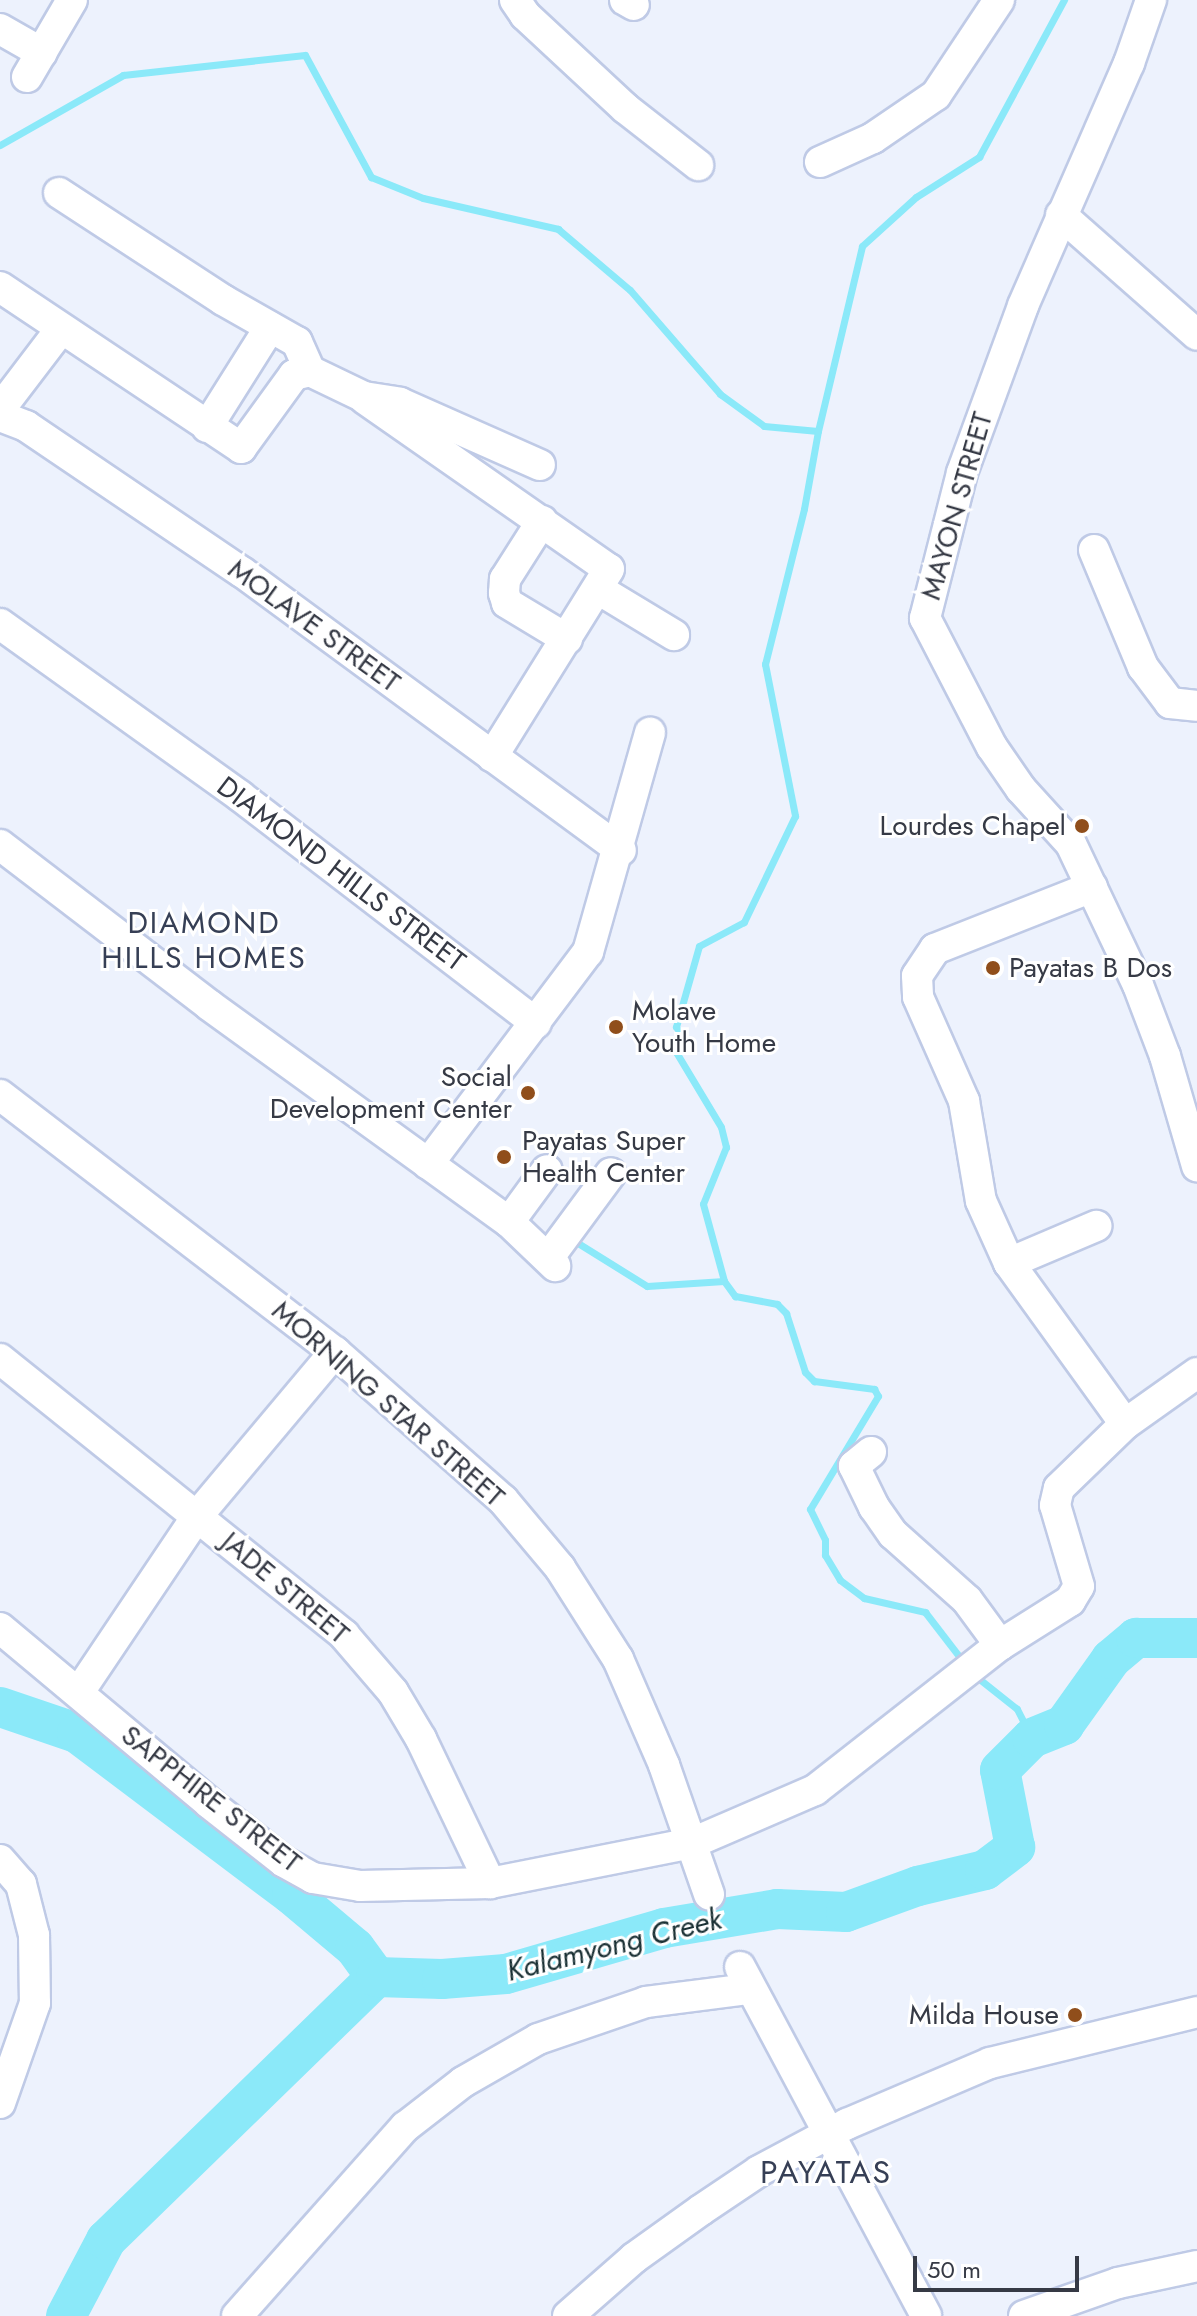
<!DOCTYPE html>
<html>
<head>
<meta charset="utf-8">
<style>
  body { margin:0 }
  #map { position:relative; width:1197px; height:2316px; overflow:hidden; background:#edf2fd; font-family:Jost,sans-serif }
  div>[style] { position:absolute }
  .stream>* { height:7px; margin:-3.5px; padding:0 3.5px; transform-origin:3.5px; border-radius:3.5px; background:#8be9f9 }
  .river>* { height:40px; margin:-20px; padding:0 20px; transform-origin:20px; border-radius:20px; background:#8be9f9 }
  .roads { filter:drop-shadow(2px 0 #bfcae6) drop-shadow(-2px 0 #bfcae6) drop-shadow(0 2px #bfcae6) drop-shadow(0 -2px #bfcae6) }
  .minor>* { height:30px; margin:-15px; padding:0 15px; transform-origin:15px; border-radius:15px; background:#fff }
  .dots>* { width:22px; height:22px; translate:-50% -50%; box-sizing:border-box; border:4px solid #fff; border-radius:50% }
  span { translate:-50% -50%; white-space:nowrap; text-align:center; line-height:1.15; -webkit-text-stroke:6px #fff; paint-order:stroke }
  .street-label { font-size:28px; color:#363a45 }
  .poi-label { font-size:28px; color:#363a45 }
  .right { translate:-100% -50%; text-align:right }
  .left { translate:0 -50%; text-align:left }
  .neighbourhood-label { font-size:30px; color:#363f55; letter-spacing:2px }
  .water-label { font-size:30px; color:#1a3034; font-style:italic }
  .quarter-label { font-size:32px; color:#363f55; letter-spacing:2px }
  .scale { position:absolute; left:913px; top:2256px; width:166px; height:36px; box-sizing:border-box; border:4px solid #363a45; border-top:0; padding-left:10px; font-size:24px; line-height:28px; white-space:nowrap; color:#363a45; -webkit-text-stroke:6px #fff; paint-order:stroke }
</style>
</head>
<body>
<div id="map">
  <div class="stream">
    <i style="left:0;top:145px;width:142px;rotate:-29.6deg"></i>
    <i style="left:123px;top:75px;width:183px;rotate:-6.3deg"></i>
    <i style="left:305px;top:55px;width:139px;rotate:61.6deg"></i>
    <i style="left:371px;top:177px;width:56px;rotate:22deg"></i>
    <i style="left:423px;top:198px;width:139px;rotate:12.9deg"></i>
    <i style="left:558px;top:229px;width:94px;rotate:40.3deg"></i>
    <i style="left:630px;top:290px;width:138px;rotate:49.1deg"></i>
    <i style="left:720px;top:394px;width:54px;rotate:36deg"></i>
    <i style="left:764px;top:426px;width:54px;rotate:5.3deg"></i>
    <i style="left:818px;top:431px;width:79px;rotate:100.2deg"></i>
    <i style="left:804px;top:509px;width:160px;rotate:104.1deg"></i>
    <i style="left:765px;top:664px;width:155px;rotate:78.8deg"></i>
    <i style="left:795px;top:816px;width:118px;rotate:115.7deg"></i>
    <i style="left:744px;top:922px;width:51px;rotate:151.9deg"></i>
    <i style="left:699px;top:946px;width:84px;rotate:105.9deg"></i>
    <i style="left:676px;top:1027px;width:10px;rotate:53deg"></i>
    <i style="left:682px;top:1035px;width:18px;rotate:109deg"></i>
    <i style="left:676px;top:1052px;width:87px;rotate:59deg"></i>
    <i style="left:721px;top:1127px;width:21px;rotate:76deg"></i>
    <i style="left:726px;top:1147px;width:61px;rotate:112deg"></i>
    <i style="left:703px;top:1204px;width:80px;rotate:74.7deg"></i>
    <i style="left:724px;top:1281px;width:19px;rotate:54deg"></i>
    <i style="left:735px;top:1296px;width:43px;rotate:10.8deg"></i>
    <i style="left:777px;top:1304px;width:13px;rotate:45deg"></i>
    <i style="left:786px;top:1313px;width:62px;rotate:72.1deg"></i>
    <i style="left:805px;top:1372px;width:13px;rotate:45deg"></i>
    <i style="left:814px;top:1381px;width:61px;rotate:7.6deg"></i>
    <i style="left:874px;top:1389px;width:8px;rotate:60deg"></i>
    <i style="left:878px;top:1396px;width:132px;rotate:121deg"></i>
    <i style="left:810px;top:1509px;width:34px;rotate:64deg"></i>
    <i style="left:825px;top:1540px;width:15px;rotate:90deg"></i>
    <i style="left:825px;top:1555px;width:29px;rotate:59deg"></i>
    <i style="left:840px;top:1580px;width:30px;rotate:37deg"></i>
    <i style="left:864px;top:1598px;width:63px;rotate:12.9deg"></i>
    <i style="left:925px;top:1612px;width:66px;rotate:52.4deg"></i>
    <i style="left:818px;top:431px;width:190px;rotate:-76.6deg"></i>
    <i style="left:862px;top:246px;width:73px;rotate:-42.2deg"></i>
    <i style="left:916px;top:197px;width:75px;rotate:-32.4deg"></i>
    <i style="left:979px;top:157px;width:179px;rotate:-61.6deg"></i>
    <i style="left:573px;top:1240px;width:87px;rotate:31.9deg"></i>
    <i style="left:647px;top:1286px;width:77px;rotate:-3.7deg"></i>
    <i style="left:973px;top:1674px;width:56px;rotate:38.5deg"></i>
    <i style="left:1017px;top:1709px;width:33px;rotate:63deg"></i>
  </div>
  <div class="river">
    <i style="left:0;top:1707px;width:81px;rotate:18.7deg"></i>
    <i style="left:77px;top:1733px;width:269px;rotate:37deg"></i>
    <i style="left:292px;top:1895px;width:82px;rotate:40.1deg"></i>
    <i style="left:355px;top:1948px;width:36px;rotate:54deg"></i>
    <i style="left:66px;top:2316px;width:86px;rotate:-62.2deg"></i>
    <i style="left:106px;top:2240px;width:377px;rotate:-44.2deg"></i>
    <i style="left:376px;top:1977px;width:66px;rotate:1.7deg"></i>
    <i style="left:442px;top:1979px;width:64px;rotate:-4.5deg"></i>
    <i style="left:506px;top:1974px;width:165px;rotate:-16.2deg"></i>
    <i style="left:664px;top:1928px;width:115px;rotate:-9.5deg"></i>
    <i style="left:777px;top:1909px;width:69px;rotate:2.5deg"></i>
    <i style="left:846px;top:1912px;width:77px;rotate:-19.9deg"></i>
    <i style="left:918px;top:1886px;width:69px;rotate:-13.4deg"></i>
    <i style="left:985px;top:1870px;width:38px;rotate:-37deg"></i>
    <i style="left:1015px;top:1847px;width:78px;rotate:-101deg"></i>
    <i style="left:1000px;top:1770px;width:45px;rotate:-45deg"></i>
    <i style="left:1032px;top:1738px;width:35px;rotate:-22deg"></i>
    <i style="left:1064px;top:1725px;width:81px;rotate:-54.5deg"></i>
    <i style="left:1111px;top:1659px;width:33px;rotate:-40deg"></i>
    <i style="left:1136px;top:1638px;width:61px"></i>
  </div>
  <div class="roads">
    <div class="minor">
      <i style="left:515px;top:0;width:18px;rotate:56deg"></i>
      <i style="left:525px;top:15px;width:137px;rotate:42.9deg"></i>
      <i style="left:625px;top:108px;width:93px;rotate:38deg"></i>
      <i style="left:625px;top:0;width:10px;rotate:29deg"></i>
      <i style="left:1151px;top:0;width:67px;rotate:109.2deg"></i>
      <i style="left:1129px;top:63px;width:265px;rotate:113.6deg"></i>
      <i style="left:1023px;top:306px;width:178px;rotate:110.1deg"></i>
      <i style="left:962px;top:473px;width:150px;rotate:104.3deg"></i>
      <i style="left:925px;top:618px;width:145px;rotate:62.6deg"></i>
      <i style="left:992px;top:747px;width:51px;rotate:55.4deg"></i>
      <i style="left:1021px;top:789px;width:74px;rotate:47.7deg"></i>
      <i style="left:1071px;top:844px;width:156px;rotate:64.6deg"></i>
      <i style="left:1138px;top:985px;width:76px;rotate:69.2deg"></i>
      <i style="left:1165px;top:1056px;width:115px;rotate:73.8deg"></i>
      <i style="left:0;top:29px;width:48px;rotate:29.7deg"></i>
      <i style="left:27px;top:77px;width:89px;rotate:-59.7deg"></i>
      <i style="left:820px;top:162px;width:58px;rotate:-24.4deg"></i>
      <i style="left:873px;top:138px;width:76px;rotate:-34.3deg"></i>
      <i style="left:936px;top:95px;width:114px;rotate:-56.4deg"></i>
      <i style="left:59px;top:193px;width:196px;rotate:33.1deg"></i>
      <i style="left:223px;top:300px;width:85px;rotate:29.6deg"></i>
      <i style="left:297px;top:342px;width:32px;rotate:66deg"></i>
      <i style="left:1061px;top:215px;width:181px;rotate:41.4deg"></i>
      <i style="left:0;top:287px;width:290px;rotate:33.7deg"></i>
      <i style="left:241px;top:448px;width:90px;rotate:-54deg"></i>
      <i style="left:294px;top:375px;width:16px;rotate:-14deg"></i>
      <i style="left:310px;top:371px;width:60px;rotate:25.7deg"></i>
      <i style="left:364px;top:397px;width:36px;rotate:9deg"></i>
      <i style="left:400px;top:403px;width:153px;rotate:23.9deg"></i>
      <i style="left:365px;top:399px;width:297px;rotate:34.9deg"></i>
      <i style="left:609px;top:569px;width:221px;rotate:121.9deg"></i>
      <i style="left:0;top:409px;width:101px;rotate:-52.7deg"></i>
      <i style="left:0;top:416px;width:28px;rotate:21deg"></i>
      <i style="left:26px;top:426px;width:261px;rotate:34.1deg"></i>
      <i style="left:242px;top:572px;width:470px;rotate:36.3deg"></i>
      <i style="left:207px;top:427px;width:118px;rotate:-57.8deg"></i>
      <i style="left:542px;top:521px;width:69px;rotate:122.5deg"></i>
      <i style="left:505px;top:579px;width:14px;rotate:94deg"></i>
      <i style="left:504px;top:593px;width:10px;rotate:73deg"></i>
      <i style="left:507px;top:603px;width:70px;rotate:31deg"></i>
      <i style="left:1094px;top:550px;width:127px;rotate:67.3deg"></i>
      <i style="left:1143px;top:667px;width:45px;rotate:53.1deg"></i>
      <i style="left:1170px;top:703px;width:27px;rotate:6deg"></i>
      <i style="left:598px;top:589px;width:89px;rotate:31.2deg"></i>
      <i style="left:0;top:624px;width:295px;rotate:35.6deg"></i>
      <i style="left:240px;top:796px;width:373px;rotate:37.5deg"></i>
      <i style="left:0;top:845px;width:263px;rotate:37.4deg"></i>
      <i style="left:209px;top:1005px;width:370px;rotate:35.9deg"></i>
      <i style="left:509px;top:1222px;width:64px;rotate:43.7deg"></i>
      <i style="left:1092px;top:887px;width:169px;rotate:158.5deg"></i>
      <i style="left:935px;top:949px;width:32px;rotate:124deg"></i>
      <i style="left:917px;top:976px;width:21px;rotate:87deg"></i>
      <i style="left:918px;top:997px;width:114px;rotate:66.1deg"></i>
      <i style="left:964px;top:1101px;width:101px;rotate:80.4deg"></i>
      <i style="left:981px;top:1201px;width:68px;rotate:65.7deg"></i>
      <i style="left:1009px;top:1263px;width:198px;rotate:54.2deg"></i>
      <i style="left:0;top:1095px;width:422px;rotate:37.5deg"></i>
      <i style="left:335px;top:1352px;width:224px;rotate:41.4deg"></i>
      <i style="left:503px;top:1500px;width:89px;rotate:50deg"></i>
      <i style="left:560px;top:1568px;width:108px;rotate:57.5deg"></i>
      <i style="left:618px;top:1659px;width:116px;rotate:66.5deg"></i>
      <i style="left:664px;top:1765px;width:137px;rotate:70.8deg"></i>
      <i style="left:428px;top:1164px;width:266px;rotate:-53deg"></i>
      <i style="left:588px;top:952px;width:228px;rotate:-74.2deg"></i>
      <i style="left:509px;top:1222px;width:64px;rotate:-53.8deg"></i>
      <i style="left:549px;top:1257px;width:104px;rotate:-53.6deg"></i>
      <i style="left:1009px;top:1263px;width:95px;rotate:-23deg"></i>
      <i style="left:0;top:1359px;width:441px;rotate:38.7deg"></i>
      <i style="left:344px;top:1635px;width:75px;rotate:49.3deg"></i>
      <i style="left:393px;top:1692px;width:55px;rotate:59.2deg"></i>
      <i style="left:421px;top:1739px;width:160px;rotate:64.4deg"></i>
      <i style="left:871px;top:1452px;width:22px;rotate:141deg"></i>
      <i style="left:854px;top:1466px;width:46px;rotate:64deg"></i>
      <i style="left:874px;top:1507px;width:33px;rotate:55deg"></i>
      <i style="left:893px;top:1534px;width:99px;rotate:41.7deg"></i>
      <i style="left:967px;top:1600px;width:56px;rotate:53.7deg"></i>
      <i style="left:0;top:1628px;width:273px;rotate:39.9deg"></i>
      <i style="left:209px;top:1803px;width:95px;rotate:38.2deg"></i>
      <i style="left:284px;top:1862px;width:33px;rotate:29deg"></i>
      <i style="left:313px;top:1878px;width:48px;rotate:9.7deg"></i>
      <i style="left:360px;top:1886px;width:130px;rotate:-1.3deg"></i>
      <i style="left:490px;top:1883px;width:206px;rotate:-11.2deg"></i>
      <i style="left:692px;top:1843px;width:134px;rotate:-23.3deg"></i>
      <i style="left:815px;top:1790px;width:235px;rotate:-38.1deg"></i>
      <i style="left:1000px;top:1645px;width:83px;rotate:-32.2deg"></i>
      <i style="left:1070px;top:1601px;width:17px;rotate:-59deg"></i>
      <i style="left:1079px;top:1586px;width:84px;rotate:-106.5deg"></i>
      <i style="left:1055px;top:1505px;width:17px;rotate:-77deg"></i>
      <i style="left:1059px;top:1488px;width:92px;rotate:-44.1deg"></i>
      <i style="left:1125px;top:1424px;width:88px;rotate:-35.3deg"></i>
      <i style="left:79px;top:1692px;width:213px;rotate:-56.1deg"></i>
      <i style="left:198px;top:1515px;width:213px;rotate:-50deg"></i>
      <i style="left:0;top:1860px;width:32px;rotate:49deg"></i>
      <i style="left:21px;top:1884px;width:53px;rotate:75.7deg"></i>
      <i style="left:34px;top:1935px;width:68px;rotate:89.2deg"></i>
      <i style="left:35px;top:2003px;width:106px;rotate:109.3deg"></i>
      <i style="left:740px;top:1967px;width:395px;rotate:61.9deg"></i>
      <i style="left:237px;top:2316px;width:253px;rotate:-48.4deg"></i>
      <i style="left:405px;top:2127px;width:73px;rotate:-37.8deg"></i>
      <i style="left:463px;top:2082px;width:86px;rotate:-29.8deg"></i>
      <i style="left:538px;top:2039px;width:114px;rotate:-18.9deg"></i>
      <i style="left:646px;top:2002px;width:104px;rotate:-7.2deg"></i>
      <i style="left:568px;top:2316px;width:88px;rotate:-41.3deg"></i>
      <i style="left:634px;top:2258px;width:82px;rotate:-35.6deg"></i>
      <i style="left:701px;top:2210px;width:70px;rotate:-33.9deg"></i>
      <i style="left:759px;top:2171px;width:100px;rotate:-28.1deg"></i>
      <i style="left:847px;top:2124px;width:155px;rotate:-23.1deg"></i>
      <i style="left:990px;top:2063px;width:213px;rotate:-13.8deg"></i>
      <i style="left:1024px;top:2316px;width:100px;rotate:-19.3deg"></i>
      <i style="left:1118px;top:2283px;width:81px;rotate:-12.1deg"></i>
    </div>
  </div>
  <div class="dots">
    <i style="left:1082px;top:826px;background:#904e1b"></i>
    <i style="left:993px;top:968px;background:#904e1b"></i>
    <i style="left:616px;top:1027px;background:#904e1b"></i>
    <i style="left:528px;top:1093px;background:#904e1b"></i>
    <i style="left:504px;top:1157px;background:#904e1b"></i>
    <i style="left:1075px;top:2015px;background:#904e1b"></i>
  </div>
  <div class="street-label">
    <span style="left:957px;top:506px;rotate:-74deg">MAYON STREET</span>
    <span style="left:314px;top:626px;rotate:36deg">MOLAVE STREET</span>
    <span style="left:341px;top:874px;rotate:37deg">DIAMOND HILLS STREET</span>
    <span style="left:388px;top:1404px;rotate:41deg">MORNING STAR STREET</span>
    <span style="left:285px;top:1588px;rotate:40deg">JADE STREET</span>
    <span style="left:211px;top:1799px;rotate:38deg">SAPPHIRE STREET</span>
  </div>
  <div class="poi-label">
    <span class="right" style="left:1066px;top:826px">Lourdes Chapel</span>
    <span class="left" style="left:1009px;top:968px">Payatas B Dos</span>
    <span class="left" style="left:632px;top:1027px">Molave<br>Youth Home</span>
    <span class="right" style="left:512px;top:1093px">Social<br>Development Center</span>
    <span class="left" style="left:522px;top:1157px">Payatas Super<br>Health Center</span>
    <span class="right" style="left:1059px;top:2015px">Milda House</span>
  </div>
  <div class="neighbourhood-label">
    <span style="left:204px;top:940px">DIAMOND<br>HILLS HOMES</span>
  </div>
  <div class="water-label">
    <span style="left:614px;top:1945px;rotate:-14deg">Kalamyong Creek</span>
  </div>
  <div class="quarter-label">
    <span style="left:826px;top:2172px">PAYATAS</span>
  </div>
  <div class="scale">50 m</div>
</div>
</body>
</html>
